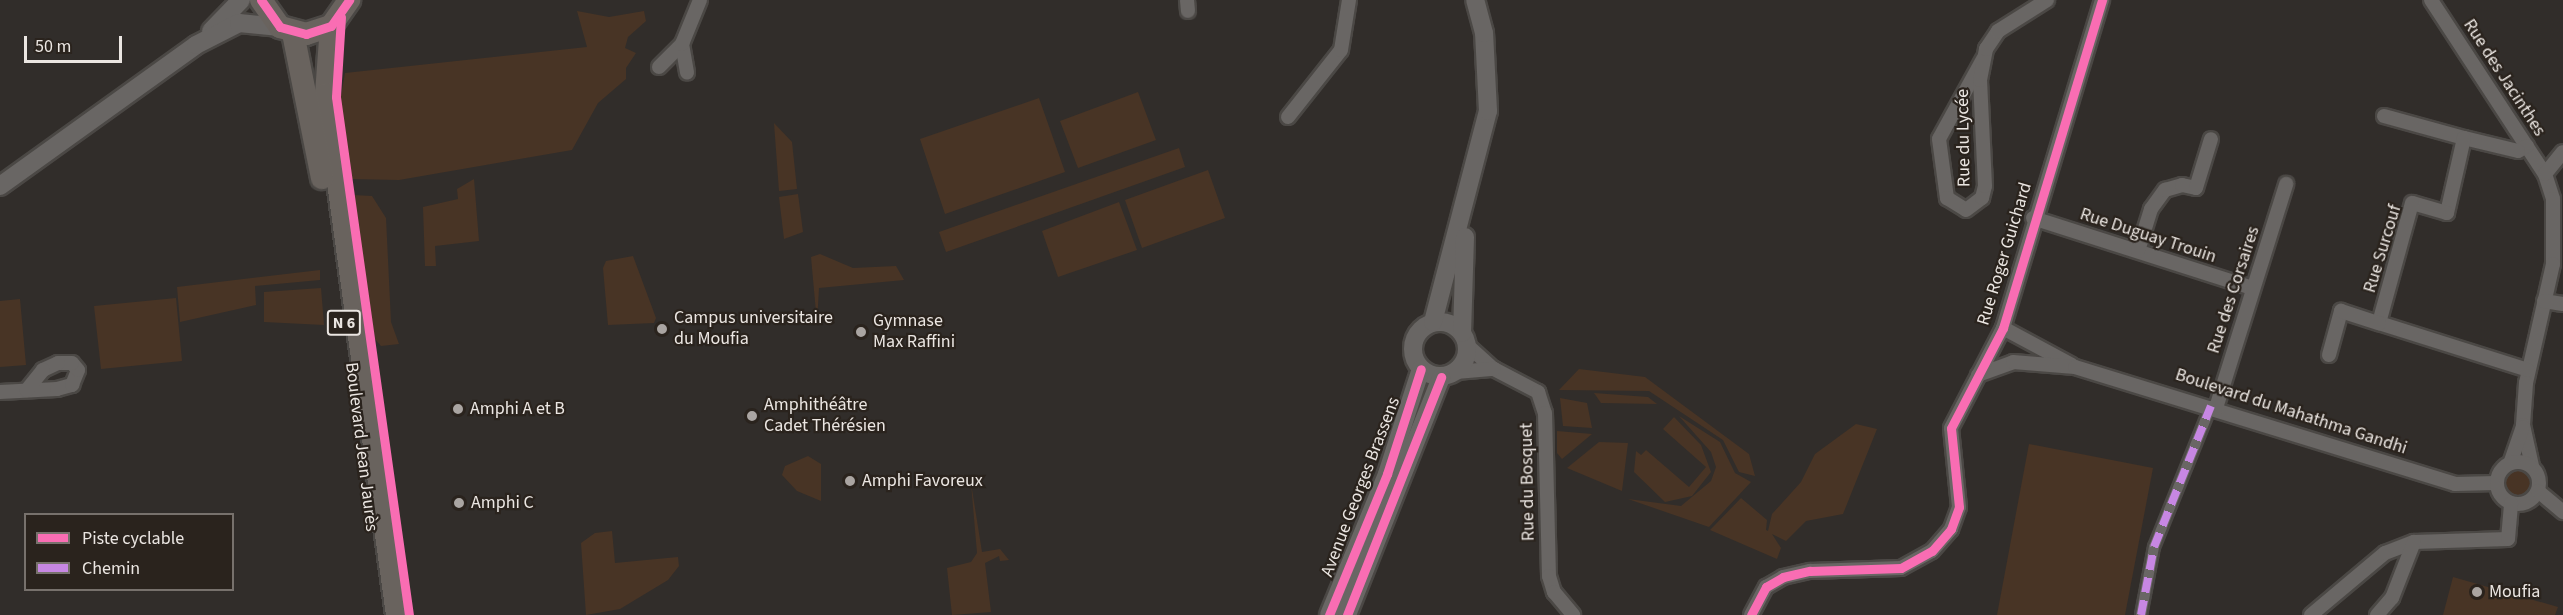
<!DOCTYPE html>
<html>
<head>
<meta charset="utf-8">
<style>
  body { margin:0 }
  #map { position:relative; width:2563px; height:615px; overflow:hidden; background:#312d2a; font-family:"Source Sans 3",sans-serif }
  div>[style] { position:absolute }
  .green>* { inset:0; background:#483425 }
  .round { border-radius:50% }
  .roads { filter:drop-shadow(2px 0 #4b4845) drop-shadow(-2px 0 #4b4845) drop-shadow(0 2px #4b4845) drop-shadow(0 -2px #4b4845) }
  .pedestrian>* { height:10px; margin:-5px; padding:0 5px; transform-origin:5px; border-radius:5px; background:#696664 }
  .minor>* { height:14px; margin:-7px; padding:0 7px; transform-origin:7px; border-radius:7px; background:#696664 }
  .minor>.ring { margin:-7px; padding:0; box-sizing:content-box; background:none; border:14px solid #696664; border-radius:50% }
  .tertiary>* { height:18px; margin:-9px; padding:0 9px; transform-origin:9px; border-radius:9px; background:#696664 }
  .tertiary>.ring { margin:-9px; padding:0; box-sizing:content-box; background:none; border:18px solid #696664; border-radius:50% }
  .primary>* { height:22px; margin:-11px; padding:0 11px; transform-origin:11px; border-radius:11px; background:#69635e }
  .quiet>* { height:8px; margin-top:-4px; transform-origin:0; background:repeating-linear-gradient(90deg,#c787e3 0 15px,transparent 0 23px) }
  .cycleway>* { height:9px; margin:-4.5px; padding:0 4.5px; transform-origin:4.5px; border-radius:4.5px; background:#f96db3 }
  .dots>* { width:16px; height:16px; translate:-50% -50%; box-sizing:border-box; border:3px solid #2a231d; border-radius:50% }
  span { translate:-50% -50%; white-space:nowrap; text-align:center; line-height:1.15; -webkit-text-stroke:4.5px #2a231d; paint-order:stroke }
  .shield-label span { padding:2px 4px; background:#2a231d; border:2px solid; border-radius:4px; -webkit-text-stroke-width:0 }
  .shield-label { font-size:16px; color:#ebe6e2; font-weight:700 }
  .street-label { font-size:18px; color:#ebe6e2 }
  .poi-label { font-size:18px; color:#ebe6e2 }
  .left { translate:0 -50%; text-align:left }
  .legend { position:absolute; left:24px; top:513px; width:210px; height:78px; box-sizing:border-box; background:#2a231d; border:2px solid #77716c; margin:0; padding:8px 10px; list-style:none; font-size:18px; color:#ebe6e2 }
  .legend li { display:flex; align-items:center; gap:12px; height:30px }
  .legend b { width:30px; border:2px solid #77716c }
  .scale { position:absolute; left:24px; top:36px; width:98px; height:27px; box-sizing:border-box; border:3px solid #ebe6e2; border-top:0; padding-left:8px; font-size:18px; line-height:21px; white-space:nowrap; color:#ebe6e2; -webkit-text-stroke:4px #2a231d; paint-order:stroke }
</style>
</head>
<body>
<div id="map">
  <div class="green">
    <i style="clip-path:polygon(577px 11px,609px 17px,644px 11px,646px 21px,628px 37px,625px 48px,636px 53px,626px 68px,626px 79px,598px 103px,572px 150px,399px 180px,350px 179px,340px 101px,345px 73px,587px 47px)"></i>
    <i style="clip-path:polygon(1138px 92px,1156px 140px,1078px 168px,1060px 121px)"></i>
    <i style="clip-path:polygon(1039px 98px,1065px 172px,945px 214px,920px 139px)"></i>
    <i style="clip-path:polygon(774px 123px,792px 142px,797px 189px,779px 191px)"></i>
    <i style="clip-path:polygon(1179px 148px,1185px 167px,946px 252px,939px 232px)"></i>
    <i style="clip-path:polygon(1208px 170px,1225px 218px,1142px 248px,1125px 200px)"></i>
    <i style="clip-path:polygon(474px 179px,479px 241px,435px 246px,436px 266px,425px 266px,423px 207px,458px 199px,457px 189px)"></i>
    <i style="clip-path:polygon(798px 194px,803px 232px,784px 239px,779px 197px)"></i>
    <i style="clip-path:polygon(353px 195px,372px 196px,386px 218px,391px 322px,399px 344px,381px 346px,375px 339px)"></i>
    <i style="clip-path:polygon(1119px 202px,1137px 250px,1058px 277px,1042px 231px)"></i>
    <i style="clip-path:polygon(820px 254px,853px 268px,896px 266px,904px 280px,819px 288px,817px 323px,811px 257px)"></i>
    <i style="clip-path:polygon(633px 256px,656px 318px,654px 323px,608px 325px,603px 268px,606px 261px)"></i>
    <i style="clip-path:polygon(320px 270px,320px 280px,255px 286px,256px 305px,180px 322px,177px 287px)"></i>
    <i style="clip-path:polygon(321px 288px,324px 325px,264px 322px,264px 292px)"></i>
    <i style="clip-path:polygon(176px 298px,182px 361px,101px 369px,94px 306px)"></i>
    <i style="clip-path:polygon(20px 299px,26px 365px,0 367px,0 301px)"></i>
    <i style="clip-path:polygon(1579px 369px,1645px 377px,1749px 454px,1755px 476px,1739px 472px,1723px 440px,1649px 391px,1559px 390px)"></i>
    <i style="clip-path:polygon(1594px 393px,1648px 397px,1657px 404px,1601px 403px)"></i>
    <i style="clip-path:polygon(1560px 398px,1587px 403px,1592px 428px,1563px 426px)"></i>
    <i style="clip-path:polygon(1679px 416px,1720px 442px,1735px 473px,1751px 482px,1709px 527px,1628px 499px,1681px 506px,1711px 481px,1716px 467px,1711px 452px)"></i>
    <i style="clip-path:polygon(1674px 417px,1701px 445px,1711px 472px,1692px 496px,1665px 502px,1634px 472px,1636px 451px,1641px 455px,1646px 450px,1689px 487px,1706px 467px,1663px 429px)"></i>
    <i style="clip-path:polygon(1856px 424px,1877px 429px,1843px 514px,1806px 521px,1786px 541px,1772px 534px,1781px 548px,1777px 559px,1710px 530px,1741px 498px,1767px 520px,1766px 530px,1768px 531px,1772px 514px,1801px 482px,1815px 454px)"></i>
    <i style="clip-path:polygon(1557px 431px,1592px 434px,1562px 459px,1557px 453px)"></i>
    <i style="clip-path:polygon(1599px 442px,1628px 443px,1622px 491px,1567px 468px)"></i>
    <i style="clip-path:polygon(2029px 444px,2153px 468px,2125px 615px,1997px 615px)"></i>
    <i style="clip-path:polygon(808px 456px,821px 464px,821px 501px,797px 491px,782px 475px,785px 466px)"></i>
    <i class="round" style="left:2504px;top:470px;width:26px;height:26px"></i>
    <i style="clip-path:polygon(971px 483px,982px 552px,1000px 549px,1009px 560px,1000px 561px,999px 556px,985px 563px,991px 612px,952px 615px,947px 568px,971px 562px,977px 553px)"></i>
    <i style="clip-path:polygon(612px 531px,615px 563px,678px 557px,679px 566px,668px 580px,620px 609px,586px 615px,581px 543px,595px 533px)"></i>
    <i style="clip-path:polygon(2453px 577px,2558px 607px,2555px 615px,2443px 615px)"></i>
  </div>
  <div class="roads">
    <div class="pedestrian">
      <i style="left:2141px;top:615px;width:69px;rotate:-79.2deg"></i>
      <i style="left:2154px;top:547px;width:152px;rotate:-68deg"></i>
    </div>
    <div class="minor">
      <i style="left:1187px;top:0;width:11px;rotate:85deg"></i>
      <i style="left:2431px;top:0;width:208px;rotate:56.8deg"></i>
      <i style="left:2545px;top:174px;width:26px;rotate:72deg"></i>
      <i style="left:2553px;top:199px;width:65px;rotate:90deg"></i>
      <i style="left:2553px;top:264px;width:122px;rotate:102.8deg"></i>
      <i style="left:2526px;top:383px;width:42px;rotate:94.1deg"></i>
      <i style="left:2523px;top:425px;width:42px;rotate:77.6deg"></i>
      <i style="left:682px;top:44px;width:29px;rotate:80deg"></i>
      <i style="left:1983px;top:59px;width:91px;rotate:118.8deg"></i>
      <i style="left:1939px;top:139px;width:60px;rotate:82.3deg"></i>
      <i style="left:1947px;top:198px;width:22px;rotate:32deg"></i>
      <i style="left:1966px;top:210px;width:20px;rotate:-37deg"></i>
      <i style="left:1982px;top:198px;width:12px;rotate:-76deg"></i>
      <i style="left:1985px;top:186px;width:106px;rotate:-92.7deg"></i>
      <i style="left:1980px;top:80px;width:32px;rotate:-79deg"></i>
      <i style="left:1986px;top:49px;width:22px;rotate:-56deg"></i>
      <i style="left:1998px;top:31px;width:58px;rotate:-32.3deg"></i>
      <i style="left:659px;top:67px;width:33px;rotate:-45deg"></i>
      <i style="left:682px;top:44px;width:48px;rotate:-67.8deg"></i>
      <i style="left:2384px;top:116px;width:83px;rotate:15.4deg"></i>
      <i style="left:1288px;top:117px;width:85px;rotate:-51.7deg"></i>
      <i style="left:1341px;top:50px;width:51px;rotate:-80.9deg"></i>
      <i style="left:2527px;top:146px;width:10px;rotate:151deg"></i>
      <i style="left:2518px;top:151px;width:56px;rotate:-166.5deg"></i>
      <i style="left:2464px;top:138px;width:77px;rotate:102.8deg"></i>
      <i style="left:2447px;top:213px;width:36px;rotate:-164deg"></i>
      <i style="left:2412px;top:203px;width:124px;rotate:105.4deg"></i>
      <i style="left:2379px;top:323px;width:156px;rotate:17.5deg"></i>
      <i style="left:2545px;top:174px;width:28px;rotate:-51deg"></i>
      <i style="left:2033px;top:218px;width:231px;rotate:17.7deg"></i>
      <i style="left:2138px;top:251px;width:44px;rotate:-72.8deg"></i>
      <i style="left:2151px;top:209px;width:24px;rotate:-54deg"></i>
      <i style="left:2165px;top:190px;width:18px;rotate:-16deg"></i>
      <i style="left:2182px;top:185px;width:14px;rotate:12deg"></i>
      <i style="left:2196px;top:188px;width:51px;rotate:-73deg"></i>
      <i style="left:2544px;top:301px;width:19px;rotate:9deg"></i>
      <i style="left:2003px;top:328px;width:78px;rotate:28.2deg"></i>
      <i style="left:1467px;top:345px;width:36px;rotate:42deg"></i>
      <i style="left:1494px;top:369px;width:50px;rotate:27.6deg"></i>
      <i style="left:1538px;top:392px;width:22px;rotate:72deg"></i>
      <i style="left:1545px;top:413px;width:163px;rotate:88.6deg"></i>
      <i style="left:1549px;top:576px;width:17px;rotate:73deg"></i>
      <i style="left:1554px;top:592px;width:30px;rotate:50deg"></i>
      <i style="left:2329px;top:355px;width:46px;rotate:-74.7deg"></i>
      <i style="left:2341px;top:311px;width:40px;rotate:18deg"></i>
      <i style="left:1456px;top:372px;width:38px;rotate:-5deg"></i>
      <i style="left:1978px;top:375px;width:37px;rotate:-20deg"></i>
      <i style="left:2013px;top:362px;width:62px;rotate:4.6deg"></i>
      <i style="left:2075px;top:367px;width:398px;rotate:17.1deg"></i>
      <i style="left:2455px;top:484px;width:41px;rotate:-1.4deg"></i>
      <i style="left:0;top:392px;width:57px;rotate:-3deg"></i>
      <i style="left:57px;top:389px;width:16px;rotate:-15deg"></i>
      <i style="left:72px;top:385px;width:16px;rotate:-68deg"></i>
      <i style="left:78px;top:370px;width:9px;rotate:-131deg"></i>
      <i style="left:72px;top:363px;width:14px;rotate:180deg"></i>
      <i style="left:58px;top:363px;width:17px;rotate:155deg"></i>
      <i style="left:43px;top:370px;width:26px;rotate:129deg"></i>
      <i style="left:2216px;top:408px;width:235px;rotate:-72.6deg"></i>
      <i style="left:2511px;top:461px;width:36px;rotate:-71deg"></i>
      <i class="ring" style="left:2497px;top:462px;width:28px;height:28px"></i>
      <i style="left:2538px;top:491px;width:33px;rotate:40deg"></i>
      <i style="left:1751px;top:615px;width:32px;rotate:-62deg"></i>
      <i style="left:1766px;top:587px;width:20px;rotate:-30deg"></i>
      <i style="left:1783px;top:577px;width:28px;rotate:-13deg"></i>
      <i style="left:1810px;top:571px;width:91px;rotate:-1.9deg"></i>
      <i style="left:1901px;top:568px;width:35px;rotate:-29deg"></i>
      <i style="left:1932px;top:551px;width:29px;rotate:-49deg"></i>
      <i style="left:1951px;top:529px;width:23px;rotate:-70deg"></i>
      <i style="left:1959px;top:507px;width:79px;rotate:-95.8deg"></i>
      <i style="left:1951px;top:428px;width:113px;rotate:-62.5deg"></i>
      <i style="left:2003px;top:328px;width:343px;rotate:-73.2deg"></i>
      <i style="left:2311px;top:615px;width:97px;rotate:-40deg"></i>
      <i style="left:2385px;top:553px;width:31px;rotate:-21deg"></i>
      <i style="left:2414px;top:542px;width:94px;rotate:-1.8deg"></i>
      <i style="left:2508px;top:539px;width:36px;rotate:-85deg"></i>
      <i style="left:2377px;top:615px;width:23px;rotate:-49deg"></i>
      <i style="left:2392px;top:598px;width:60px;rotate:-68.6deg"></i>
    </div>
    <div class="tertiary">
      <i style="left:211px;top:31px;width:43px;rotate:-45.9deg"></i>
      <i style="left:0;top:186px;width:241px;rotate:-35.7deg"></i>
      <i style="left:196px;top:45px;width:48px;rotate:-27.1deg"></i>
      <i style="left:239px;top:23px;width:41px;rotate:5.6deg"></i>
      <i class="ring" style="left:1413px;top:322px;width:36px;height:36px"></i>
      <i style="left:1433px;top:322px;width:218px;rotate:-75.4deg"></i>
      <i style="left:1488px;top:111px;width:78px;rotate:-92.9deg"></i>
      <i style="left:1484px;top:33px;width:34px;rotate:-105deg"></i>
      <i style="left:1462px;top:333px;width:96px;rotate:-88.2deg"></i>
      <i style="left:1329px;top:615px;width:152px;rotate:-67.6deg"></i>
      <i style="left:1387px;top:474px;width:110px;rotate:-72.1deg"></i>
      <i style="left:1347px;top:615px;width:256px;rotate:-68.4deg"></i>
    </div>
    <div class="primary">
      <i style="left:261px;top:0;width:33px;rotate:55deg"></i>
      <i style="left:280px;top:27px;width:27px;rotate:15deg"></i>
      <i style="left:306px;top:34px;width:26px;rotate:-18deg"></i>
      <i style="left:331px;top:26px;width:32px;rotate:-55deg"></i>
      <i style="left:331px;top:26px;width:68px;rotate:94.2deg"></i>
      <i style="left:326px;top:94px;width:526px;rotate:82.24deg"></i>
      <i style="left:293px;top:33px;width:148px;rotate:78.7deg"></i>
    </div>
  </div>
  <div class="quiet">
    <i style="left:2141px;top:615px;width:69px;rotate:-79.2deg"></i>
    <i style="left:2154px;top:547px;width:152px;rotate:-68deg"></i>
  </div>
  <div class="cycleway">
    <i style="left:261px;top:0;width:33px;rotate:55deg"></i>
    <i style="left:280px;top:27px;width:27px;rotate:15deg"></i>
    <i style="left:306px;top:34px;width:26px;rotate:-18deg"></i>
    <i style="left:331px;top:26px;width:32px;rotate:-55deg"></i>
    <i style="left:341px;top:17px;width:80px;rotate:93.6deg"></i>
    <i style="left:336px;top:97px;width:523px;rotate:81.98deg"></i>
    <i style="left:1329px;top:615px;width:152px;rotate:-67.6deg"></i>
    <i style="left:1387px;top:474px;width:110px;rotate:-72.1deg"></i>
    <i style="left:1347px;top:615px;width:256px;rotate:-68.4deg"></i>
    <i style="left:1751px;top:615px;width:32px;rotate:-62deg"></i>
    <i style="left:1766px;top:587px;width:20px;rotate:-30deg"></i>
    <i style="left:1783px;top:577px;width:28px;rotate:-13deg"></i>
    <i style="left:1810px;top:571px;width:91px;rotate:-1.9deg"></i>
    <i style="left:1901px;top:568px;width:35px;rotate:-29deg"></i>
    <i style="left:1932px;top:551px;width:29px;rotate:-49deg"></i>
    <i style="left:1951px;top:529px;width:23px;rotate:-70deg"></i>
    <i style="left:1959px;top:507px;width:79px;rotate:-95.8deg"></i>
    <i style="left:1951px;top:428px;width:113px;rotate:-62.5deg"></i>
    <i style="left:2003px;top:328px;width:343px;rotate:-73.2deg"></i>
  </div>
  <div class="dots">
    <i style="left:662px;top:329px;background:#aaa5a2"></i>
    <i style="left:861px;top:332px;background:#aaa5a2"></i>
    <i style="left:458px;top:409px;background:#aaa5a2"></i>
    <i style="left:752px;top:416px;background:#aaa5a2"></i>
    <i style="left:850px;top:481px;background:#aaa5a2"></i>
    <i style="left:459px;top:503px;background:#aaa5a2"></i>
    <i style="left:2477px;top:592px;background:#aaa5a2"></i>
  </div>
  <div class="shield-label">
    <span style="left:344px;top:323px">N 6</span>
  </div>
  <div class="street-label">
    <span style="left:2504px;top:78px;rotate:57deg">Rue des Jacinthes</span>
    <span style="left:1964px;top:138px;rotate:-91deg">Rue du Lycée</span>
    <span style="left:2148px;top:236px;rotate:18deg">Rue Duguay Trouin</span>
    <span style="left:2383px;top:249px;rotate:-73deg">Rue Surcouf</span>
    <span style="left:2005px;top:254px;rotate:-73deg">Rue Roger Guichard</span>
    <span style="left:2234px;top:290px;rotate:-72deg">Rue des Corsaires</span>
    <span style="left:2291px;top:412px;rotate:18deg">Boulevard du Mahathma Gandhi</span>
    <span style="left:361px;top:447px;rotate:83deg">Boulevard Jean Jaurès</span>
    <span style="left:1528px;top:482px;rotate:-91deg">Rue du Bosquet</span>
    <span style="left:1361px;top:487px;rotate:-69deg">Avenue Georges Brassens</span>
  </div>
  <div class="poi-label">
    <span class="left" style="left:674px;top:329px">Campus universitaire<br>du Moufia</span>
    <span class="left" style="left:873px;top:332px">Gymnase<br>Max Raffini</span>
    <span class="left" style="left:764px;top:416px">Amphithéâtre<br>Cadet Thérésien</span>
    <span class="left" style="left:470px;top:409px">Amphi A et B</span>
    <span class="left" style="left:862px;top:481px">Amphi Favoreux</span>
    <span class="left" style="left:471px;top:503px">Amphi C</span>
    <span class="left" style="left:2489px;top:592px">Moufia</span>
  </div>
  <ul class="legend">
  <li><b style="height:8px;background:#f96db3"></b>Piste cyclable</li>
  <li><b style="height:8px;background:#c787e3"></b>Chemin</li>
  </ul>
  <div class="scale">50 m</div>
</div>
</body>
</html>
